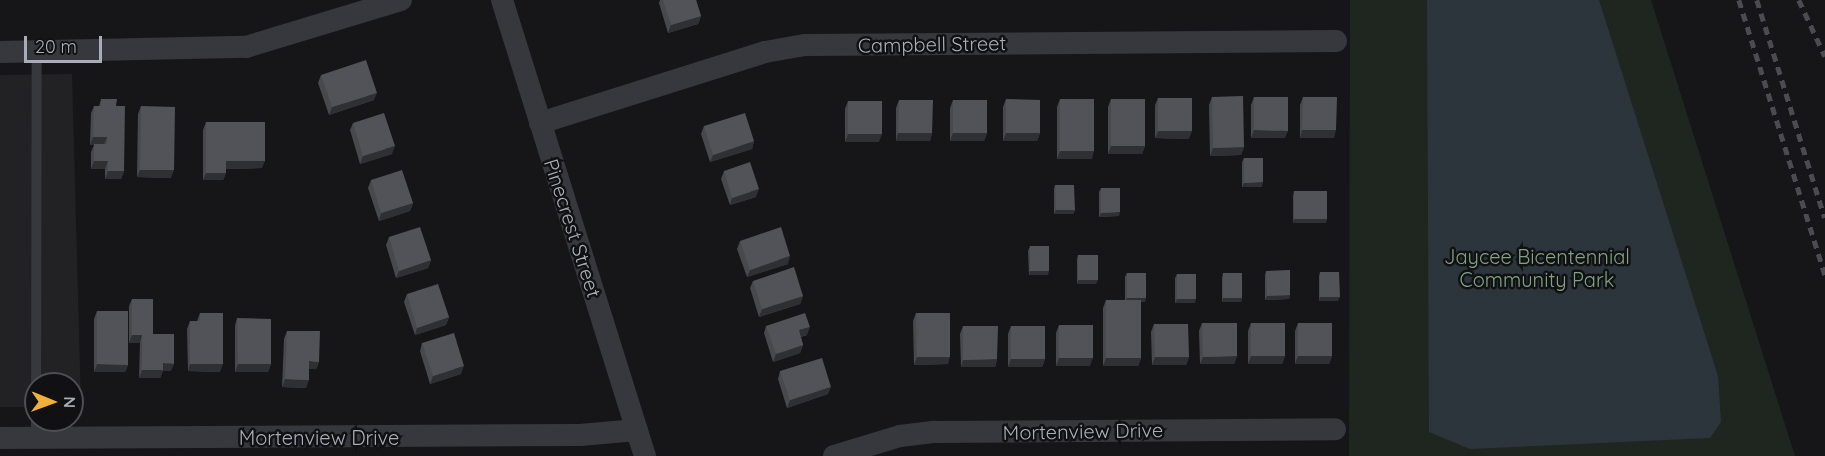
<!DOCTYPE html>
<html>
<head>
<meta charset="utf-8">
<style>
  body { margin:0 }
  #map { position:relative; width:1825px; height:456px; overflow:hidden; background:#161618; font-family:Quicksand,sans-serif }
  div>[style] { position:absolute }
  .built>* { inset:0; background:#222225 }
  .green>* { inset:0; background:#1e261f }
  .water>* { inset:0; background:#2c353c }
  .lane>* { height:10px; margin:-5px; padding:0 5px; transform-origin:5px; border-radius:5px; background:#37383d }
  .street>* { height:22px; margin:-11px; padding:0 11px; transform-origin:11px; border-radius:11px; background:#37383d }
  .rail>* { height:4.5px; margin-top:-2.25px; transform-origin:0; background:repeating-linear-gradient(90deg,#4a4c52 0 8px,transparent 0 14px) }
  .wall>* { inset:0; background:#47494d }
  .shaded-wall>* { inset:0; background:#2f3033 }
  .building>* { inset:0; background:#525359 }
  span { translate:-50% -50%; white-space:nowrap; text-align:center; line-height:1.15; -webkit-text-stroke:5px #111113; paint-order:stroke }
  .street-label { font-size:20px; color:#a8adb8 }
  .park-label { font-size:20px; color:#7fa381 }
  .north { position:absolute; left:24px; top:372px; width:60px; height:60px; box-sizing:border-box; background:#111113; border:2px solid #4d4f55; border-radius:50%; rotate:91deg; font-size:16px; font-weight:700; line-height:24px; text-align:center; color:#a8adb8 }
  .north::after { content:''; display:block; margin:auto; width:21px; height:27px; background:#f2b134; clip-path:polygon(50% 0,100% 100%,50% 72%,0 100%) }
  .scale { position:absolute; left:24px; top:36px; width:78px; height:27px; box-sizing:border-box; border:3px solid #a8adb8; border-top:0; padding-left:8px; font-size:18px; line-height:21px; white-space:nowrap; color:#a8adb8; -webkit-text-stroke:4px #111113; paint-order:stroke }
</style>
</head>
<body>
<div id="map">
  <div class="built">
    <i style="clip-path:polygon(72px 74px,81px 406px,72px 406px,72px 384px,36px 384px,36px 407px,0 407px,0 75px)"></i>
  </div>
  <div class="green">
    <i style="clip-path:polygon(1350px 0,1651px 0,1795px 456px,1349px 456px)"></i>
  </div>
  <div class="water">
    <i style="clip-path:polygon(1427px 0,1599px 0,1718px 376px,1721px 422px,1710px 438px,1470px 449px,1429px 432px)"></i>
  </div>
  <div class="lane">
    <i style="left:36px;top:437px;width:385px;rotate:-89.9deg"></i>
  </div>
  <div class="street">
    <i style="left:502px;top:0;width:478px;rotate:72.6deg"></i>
    <i style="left:0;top:52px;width:246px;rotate:-1.2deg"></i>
    <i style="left:246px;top:47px;width:162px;rotate:-16.9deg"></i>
    <i style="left:540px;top:123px;width:236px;rotate:-17.5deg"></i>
    <i style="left:765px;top:52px;width:41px;rotate:-9.9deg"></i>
    <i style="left:805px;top:45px;width:531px;rotate:-0.43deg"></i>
    <i style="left:0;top:438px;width:580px;rotate:-0.3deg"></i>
    <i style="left:580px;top:435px;width:57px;rotate:-5deg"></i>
    <i style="left:834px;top:456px;width:69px;rotate:-16.9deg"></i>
    <i style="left:900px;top:436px;width:35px;rotate:-7deg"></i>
    <i style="left:935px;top:432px;width:400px;rotate:-0.4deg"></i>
  </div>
  <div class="rail">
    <i style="left:1739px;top:0;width:288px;rotate:72.6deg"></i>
    <i style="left:1757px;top:0;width:228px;rotate:72.7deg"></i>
    <i style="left:1799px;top:0;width:62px;rotate:65.1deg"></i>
  </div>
  <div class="wall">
    <i style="clip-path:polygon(660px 0,696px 0,701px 16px,698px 24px,668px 33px,659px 3px)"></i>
    <i style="clip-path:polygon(321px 75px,374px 100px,329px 115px,318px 83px)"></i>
    <i style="clip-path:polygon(1212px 97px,1244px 147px,1241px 155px,1210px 156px,1209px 105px)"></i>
    <i style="clip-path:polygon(1254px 97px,1285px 138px,1251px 138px,1251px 105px)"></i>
    <i style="clip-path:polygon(1303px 97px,1334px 138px,1300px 138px,1300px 105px)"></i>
    <i style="clip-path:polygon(1158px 98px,1189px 139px,1155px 138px,1155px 105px)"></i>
    <i style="clip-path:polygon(101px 99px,116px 106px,124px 171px,121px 179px,105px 179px,105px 169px,91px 169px,91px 152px,94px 145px,90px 145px,91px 113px,94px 106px,99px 106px)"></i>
    <i style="clip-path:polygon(1006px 99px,1040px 133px,1037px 141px,1003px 141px,1003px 107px)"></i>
    <i style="clip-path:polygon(1060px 99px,1092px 159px,1057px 159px,1057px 107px)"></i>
    <i style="clip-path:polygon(1111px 99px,1145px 146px,1142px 154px,1108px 154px,1108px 107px)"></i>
    <i style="clip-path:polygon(899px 100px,932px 133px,930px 141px,896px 141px,896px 108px)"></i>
    <i style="clip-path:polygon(953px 100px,987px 133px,984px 141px,950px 141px,950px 108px)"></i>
    <i style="clip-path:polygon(848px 101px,879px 142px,845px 142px,845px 109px)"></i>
    <i style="clip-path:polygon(141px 106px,171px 178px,137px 177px,138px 114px)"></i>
    <i style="clip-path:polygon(206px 122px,262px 168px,226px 169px,226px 173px,223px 180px,203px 180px,203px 130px)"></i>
    <i style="clip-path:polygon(353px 123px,392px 154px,360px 164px,350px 130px)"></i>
    <i style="clip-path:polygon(704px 126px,754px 141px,752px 149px,710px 162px,701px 134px)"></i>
    <i style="clip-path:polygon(1244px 158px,1262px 187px,1242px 187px,1242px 162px)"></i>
    <i style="clip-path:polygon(724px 171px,756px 197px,730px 205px,721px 179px)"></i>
    <i style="clip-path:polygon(371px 180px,413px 203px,410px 211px,379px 221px,368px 188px)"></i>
    <i style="clip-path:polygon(1055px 185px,1075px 210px,1073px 214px,1054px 214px,1054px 189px)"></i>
    <i style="clip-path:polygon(1101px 188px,1119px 216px,1099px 217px,1099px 192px)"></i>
    <i style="clip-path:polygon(1294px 191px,1326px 223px,1293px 223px,1293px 196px)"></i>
    <i style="clip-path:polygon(389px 237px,431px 260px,428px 268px,396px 278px,386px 245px)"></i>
    <i style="clip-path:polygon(740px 241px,788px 264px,747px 277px,737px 249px)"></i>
    <i style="clip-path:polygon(1030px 246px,1048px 275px,1029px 275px,1028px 251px)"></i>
    <i style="clip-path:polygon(1078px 255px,1096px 284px,1077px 284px,1077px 259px)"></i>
    <i style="clip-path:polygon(1266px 271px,1290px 295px,1289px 299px,1265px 300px,1265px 275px)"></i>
    <i style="clip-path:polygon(1320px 272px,1338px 301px,1319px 301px,1319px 276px)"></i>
    <i style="clip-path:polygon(1127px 273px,1145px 302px,1141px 302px,1141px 358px,1138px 366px,1103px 366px,1103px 308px,1106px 300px,1125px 300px,1125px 277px)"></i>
    <i style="clip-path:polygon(1223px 273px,1242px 298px,1241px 302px,1222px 302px,1222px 278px)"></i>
    <i style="clip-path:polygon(1177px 274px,1195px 303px,1175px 303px,1175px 278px)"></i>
    <i style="clip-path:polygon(753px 281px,803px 296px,800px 304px,759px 317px,750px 288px)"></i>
    <i style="clip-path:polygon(407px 294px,449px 317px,446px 325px,415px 335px,404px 302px)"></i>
    <i style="clip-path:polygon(132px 299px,153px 334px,171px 371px,163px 371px,160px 378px,139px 378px,140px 343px,129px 343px,129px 306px)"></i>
    <i style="clip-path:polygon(97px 311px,128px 365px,125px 372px,94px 372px,94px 319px)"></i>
    <i style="clip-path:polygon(200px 313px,220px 372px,188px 371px,187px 329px,190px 321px,197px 321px)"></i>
    <i style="clip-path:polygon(916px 313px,948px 364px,914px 365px,913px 321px)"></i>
    <i style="clip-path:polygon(237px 318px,271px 364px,268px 372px,235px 372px,235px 326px)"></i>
    <i style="clip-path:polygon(1202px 323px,1237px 356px,1234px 364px,1200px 364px,1199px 331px)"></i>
    <i style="clip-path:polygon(1251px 323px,1285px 356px,1282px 364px,1248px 364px,1248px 331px)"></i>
    <i style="clip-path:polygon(1298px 323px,1332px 356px,1329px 364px,1295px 364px,1295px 331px)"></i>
    <i style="clip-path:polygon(1154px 324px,1189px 357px,1186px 365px,1152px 365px,1151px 332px)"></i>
    <i style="clip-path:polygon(1059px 325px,1090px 366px,1056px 366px,1056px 333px)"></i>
    <i style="clip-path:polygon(766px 326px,807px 335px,801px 337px,803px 345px,800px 353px,773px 362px,764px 333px)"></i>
    <i style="clip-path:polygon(963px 326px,997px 359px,995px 367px,961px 367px,960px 334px)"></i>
    <i style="clip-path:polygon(1011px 326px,1045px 359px,1042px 367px,1008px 367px,1008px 334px)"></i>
    <i style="clip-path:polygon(287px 331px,319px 362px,316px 369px,309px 369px,306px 388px,282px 387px,284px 339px)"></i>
    <i style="clip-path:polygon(422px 343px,461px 374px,430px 384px,420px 351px)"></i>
    <i style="clip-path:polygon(780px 371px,828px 394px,787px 408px,778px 379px)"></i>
  </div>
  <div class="shaded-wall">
    <i style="clip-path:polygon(701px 16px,698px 24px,668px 33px,671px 25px)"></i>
    <i style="clip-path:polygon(377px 93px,374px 100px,329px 115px,332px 107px)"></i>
    <i style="clip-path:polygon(1254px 130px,1288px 131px,1285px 138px,1251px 138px)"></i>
    <i style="clip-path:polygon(1302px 130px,1336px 130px,1334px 138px,1300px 138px)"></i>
    <i style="clip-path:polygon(1158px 131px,1192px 131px,1189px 139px,1155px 138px)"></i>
    <i style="clip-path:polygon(898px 133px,932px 133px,930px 141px,896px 141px)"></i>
    <i style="clip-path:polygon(953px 133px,987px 133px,984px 141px,950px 141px)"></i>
    <i style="clip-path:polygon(1006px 133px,1040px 133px,1037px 141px,1003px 141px)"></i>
    <i style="clip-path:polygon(848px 134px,882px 134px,879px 142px,845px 142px)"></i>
    <i style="clip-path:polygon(93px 137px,107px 137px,104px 145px,90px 145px)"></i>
    <i style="clip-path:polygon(754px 141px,752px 149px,710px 162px,713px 155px)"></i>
    <i style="clip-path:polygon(395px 146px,392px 154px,360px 164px,363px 156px)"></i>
    <i style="clip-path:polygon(1111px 146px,1145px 146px,1142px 154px,1108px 154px)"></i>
    <i style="clip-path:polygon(1244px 147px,1241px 155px,1210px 156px,1213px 148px)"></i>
    <i style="clip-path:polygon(1060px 151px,1094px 151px,1092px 159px,1057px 159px)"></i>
    <i style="clip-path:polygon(94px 161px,108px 161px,105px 169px,91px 169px)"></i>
    <i style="clip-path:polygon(226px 161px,265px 161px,262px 168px,223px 169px)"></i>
    <i style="clip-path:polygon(140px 170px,174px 170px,171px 178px,137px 177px)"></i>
    <i style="clip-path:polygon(108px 171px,124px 171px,121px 179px,105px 179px)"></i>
    <i style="clip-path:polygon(206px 173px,226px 173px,223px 180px,203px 180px)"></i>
    <i style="clip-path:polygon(1263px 182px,1262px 187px,1242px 187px,1244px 183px)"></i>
    <i style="clip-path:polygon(759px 189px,756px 197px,730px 205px,732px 198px)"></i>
    <i style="clip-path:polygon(413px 203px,410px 211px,379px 221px,381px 213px)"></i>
    <i style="clip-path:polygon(1056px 210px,1075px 210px,1073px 214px,1054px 214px)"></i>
    <i style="clip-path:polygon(1120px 212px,1119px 216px,1099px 217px,1101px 213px)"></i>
    <i style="clip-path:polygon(1294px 219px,1327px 219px,1326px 223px,1293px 223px)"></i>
    <i style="clip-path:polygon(790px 256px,788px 264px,747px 277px,750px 270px)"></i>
    <i style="clip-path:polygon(431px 260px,428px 268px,396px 278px,399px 271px)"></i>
    <i style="clip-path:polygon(1030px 271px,1049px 271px,1048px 275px,1029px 275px)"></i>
    <i style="clip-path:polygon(1078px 280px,1098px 280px,1096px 284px,1077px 284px)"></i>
    <i style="clip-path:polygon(1290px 295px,1289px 299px,1265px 300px,1267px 296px)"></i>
    <i style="clip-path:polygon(803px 296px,800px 304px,759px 317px,762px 309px)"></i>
    <i style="clip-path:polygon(1320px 297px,1340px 297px,1338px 301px,1319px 301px)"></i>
    <i style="clip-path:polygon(1127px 298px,1146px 298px,1145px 302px,1125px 302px)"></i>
    <i style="clip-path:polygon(1223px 298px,1242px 298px,1241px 302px,1222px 302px)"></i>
    <i style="clip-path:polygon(1177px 299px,1196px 299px,1195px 303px,1175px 303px)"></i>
    <i style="clip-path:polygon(449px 317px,446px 325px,415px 335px,417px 328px)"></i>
    <i style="clip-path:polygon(810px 327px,807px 335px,796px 338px,799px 330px)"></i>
    <i style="clip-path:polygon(132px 335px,142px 335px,140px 343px,129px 343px)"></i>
    <i style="clip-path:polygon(803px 345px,800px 353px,773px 362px,776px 354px)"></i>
    <i style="clip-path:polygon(1237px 356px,1234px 364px,1200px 364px,1203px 357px)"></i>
    <i style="clip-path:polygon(1251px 356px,1285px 356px,1282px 364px,1248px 364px)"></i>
    <i style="clip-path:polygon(1298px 356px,1332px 356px,1329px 364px,1295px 364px)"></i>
    <i style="clip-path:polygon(917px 357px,950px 357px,948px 364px,914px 365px)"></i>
    <i style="clip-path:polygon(1155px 357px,1189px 357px,1186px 365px,1152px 365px)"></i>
    <i style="clip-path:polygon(1059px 358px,1093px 358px,1090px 366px,1056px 366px)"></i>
    <i style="clip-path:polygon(1106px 358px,1141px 358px,1138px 366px,1103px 366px)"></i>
    <i style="clip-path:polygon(997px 359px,995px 367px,961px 367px,963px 360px)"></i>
    <i style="clip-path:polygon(1011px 359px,1045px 359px,1042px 367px,1008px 367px)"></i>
    <i style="clip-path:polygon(309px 361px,319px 362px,316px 369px,306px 369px)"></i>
    <i style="clip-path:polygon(163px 363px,174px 364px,171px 371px,163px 371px,160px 378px,139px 378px,142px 370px)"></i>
    <i style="clip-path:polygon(97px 364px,128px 365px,125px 372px,94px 372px)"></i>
    <i style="clip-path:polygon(190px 364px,223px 364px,220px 372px,188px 371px)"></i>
    <i style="clip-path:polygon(238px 364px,271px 364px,268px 372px,235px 372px)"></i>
    <i style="clip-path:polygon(464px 366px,461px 374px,430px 384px,433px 376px)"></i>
    <i style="clip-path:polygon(285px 379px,309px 380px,306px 388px,282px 387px)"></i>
    <i style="clip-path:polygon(831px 387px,828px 394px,787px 408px,790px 400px)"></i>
  </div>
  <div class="building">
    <i style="clip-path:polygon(663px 0,696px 0,701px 16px,671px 25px)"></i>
    <i style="clip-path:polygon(366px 60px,377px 93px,332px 107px,321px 75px)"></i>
    <i style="clip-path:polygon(1243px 96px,1244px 147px,1213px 148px,1212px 97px)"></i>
    <i style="clip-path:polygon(1254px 97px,1288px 97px,1288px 131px,1254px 130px)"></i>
    <i style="clip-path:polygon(1303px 97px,1337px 97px,1336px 130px,1302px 130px)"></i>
    <i style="clip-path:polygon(1158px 98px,1192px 98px,1192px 131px,1158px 131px)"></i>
    <i style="clip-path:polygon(101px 99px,117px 99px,116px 106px,125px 106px,124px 171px,108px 171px,108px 161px,94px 161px,94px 144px,107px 144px,107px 137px,93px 137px,94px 106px,101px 106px)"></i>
    <i style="clip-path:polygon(1006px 99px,1040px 100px,1040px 133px,1006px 133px)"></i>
    <i style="clip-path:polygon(1060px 99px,1094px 99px,1094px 151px,1060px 151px)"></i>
    <i style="clip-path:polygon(1111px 99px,1145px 99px,1145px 146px,1111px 146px)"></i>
    <i style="clip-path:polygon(899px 100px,933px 100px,932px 133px,898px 133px)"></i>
    <i style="clip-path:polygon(953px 100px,987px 100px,987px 133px,953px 133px)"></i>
    <i style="clip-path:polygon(848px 101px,882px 101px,882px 134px,848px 134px)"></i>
    <i style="clip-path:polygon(141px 106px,175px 107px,174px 170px,140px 170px)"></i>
    <i style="clip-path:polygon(384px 113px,395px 146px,363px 156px,353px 123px)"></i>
    <i style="clip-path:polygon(745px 113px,754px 141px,713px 155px,704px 126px)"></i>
    <i style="clip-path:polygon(206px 122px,265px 122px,265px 161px,226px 161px,226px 173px,206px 173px)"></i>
    <i style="clip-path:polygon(1244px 158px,1263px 158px,1263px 182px,1244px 183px)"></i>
    <i style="clip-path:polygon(750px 162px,759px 189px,732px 198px,724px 171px)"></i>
    <i style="clip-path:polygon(402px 170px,413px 203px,381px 213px,371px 180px)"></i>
    <i style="clip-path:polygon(1055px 185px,1074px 185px,1075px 210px,1056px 210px)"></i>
    <i style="clip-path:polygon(1101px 188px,1120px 188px,1120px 212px,1101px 213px)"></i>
    <i style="clip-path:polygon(1294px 191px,1327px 191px,1327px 219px,1294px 219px)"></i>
    <i style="clip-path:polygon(420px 227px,431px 260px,399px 271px,389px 237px)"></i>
    <i style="clip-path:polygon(781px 227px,790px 256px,750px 270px,740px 241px)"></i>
    <i style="clip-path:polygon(1030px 246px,1049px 246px,1049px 271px,1030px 271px)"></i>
    <i style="clip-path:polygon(1078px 255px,1098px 255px,1098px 280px,1078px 280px)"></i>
    <i style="clip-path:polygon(794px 267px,803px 296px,762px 309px,753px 281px)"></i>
    <i style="clip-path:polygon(1290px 270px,1290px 295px,1267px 296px,1266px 271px)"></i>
    <i style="clip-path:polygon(1320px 272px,1339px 272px,1340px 297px,1320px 297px)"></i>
    <i style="clip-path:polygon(1127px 273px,1146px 273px,1146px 298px,1127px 298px)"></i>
    <i style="clip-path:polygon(1223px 273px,1242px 273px,1242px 298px,1223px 298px)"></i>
    <i style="clip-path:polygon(1177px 274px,1196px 274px,1196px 299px,1177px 299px)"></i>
    <i style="clip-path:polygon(438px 284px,449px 317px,417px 328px,407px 294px)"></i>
    <i style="clip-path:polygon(132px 299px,153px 299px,153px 334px,174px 334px,174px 364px,163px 363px,163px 370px,142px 370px,142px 335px,132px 335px)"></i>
    <i style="clip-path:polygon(1106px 300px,1141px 300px,1141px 358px,1106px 358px)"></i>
    <i style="clip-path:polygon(97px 311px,128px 311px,128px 365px,97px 364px)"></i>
    <i style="clip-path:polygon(200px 313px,223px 313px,223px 364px,190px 364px,190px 321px,200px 321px)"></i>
    <i style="clip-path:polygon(805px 313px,810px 327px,799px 330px,803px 345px,776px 354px,766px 326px)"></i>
    <i style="clip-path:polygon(916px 313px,950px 313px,950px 357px,917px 357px)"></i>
    <i style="clip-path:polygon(237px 318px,271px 319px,271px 364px,238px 364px)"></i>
    <i style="clip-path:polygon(1202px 323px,1237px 323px,1237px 356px,1203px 357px)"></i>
    <i style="clip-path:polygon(1251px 323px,1285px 323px,1285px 356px,1251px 356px)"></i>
    <i style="clip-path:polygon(1298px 323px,1332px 323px,1332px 356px,1298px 356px)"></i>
    <i style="clip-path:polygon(1154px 324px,1188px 324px,1189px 357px,1155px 357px)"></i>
    <i style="clip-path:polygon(1059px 325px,1093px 325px,1093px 358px,1059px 358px)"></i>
    <i style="clip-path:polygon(963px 326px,998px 326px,997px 359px,963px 360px)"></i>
    <i style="clip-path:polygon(1011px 326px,1045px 326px,1045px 359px,1011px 359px)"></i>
    <i style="clip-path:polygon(287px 331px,320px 331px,319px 362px,309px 361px,309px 380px,285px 379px)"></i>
    <i style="clip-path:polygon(454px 333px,464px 366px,433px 376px,422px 343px)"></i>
    <i style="clip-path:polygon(822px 358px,831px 387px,790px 400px,780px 371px)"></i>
  </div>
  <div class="street-label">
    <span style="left:932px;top:44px;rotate:-1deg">Campbell Street</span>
    <span style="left:573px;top:228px;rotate:72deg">Pinecrest Street</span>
    <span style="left:1083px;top:431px;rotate:-1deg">Mortenview Drive</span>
    <span style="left:319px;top:437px">Mortenview Drive</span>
  </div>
  <div class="park-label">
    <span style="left:1537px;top:268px">Jaycee Bicentennial<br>Community Park</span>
  </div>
  <div class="north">N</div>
  <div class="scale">20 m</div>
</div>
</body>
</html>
